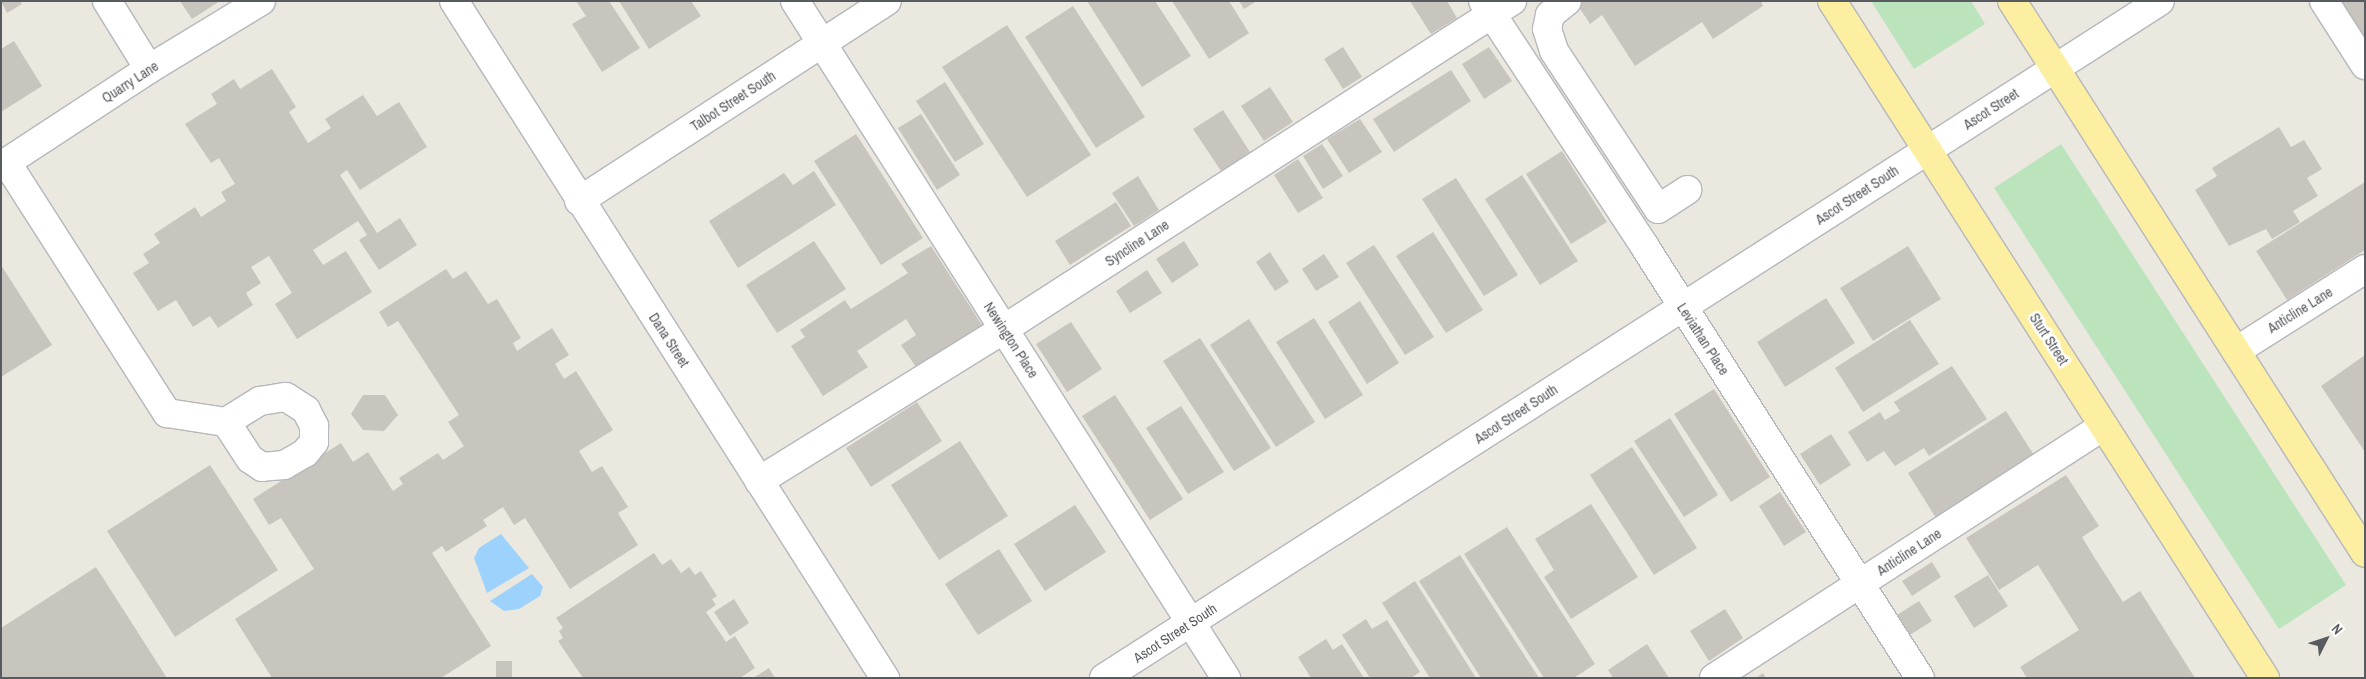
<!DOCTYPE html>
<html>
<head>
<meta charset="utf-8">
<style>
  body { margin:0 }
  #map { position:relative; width:2366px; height:679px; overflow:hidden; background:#ebe8df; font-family:"Archivo Narrow",sans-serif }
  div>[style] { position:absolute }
  .green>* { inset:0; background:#bbe3bc }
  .water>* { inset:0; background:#9dd2fd }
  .building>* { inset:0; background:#c8c5be }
  .roads { filter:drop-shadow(1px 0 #b5b7bc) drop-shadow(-1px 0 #b5b7bc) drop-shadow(0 1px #b5b7bc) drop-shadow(0 -1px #b5b7bc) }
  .minor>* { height:28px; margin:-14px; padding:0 14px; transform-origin:14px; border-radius:14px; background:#fff }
  .major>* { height:28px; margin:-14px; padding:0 14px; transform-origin:14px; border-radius:14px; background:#fdefa2 }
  span { translate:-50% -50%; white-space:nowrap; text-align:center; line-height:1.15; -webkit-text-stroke:5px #fff; paint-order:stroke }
  .street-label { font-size:14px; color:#585b60 }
  .frame { position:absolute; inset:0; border:2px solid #585b60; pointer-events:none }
  .north { position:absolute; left:2301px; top:614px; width:50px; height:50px; -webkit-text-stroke:4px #fff; paint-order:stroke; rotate:49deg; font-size:14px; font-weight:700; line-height:20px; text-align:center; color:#585b60 }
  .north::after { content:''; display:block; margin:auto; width:18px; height:22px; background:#585b60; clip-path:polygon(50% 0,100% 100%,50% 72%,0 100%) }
</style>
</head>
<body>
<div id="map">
  <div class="green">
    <i style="clip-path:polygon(1871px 1px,1971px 1px,1985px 24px,1914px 69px)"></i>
    <i style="clip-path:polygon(2061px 144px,2346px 585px,2279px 629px,1994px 188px)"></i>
  </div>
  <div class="water">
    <i style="clip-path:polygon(501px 534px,529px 568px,487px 593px,474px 558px,479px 548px)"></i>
    <i style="clip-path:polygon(532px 574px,543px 587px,540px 596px,519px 609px,504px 611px,490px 601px)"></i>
  </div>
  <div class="building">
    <i style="clip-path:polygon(1px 1px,20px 1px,22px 4px,7px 13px)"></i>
    <i style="clip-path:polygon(180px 1px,220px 1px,192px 19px)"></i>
    <i style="clip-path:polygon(576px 1px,609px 1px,640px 48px,602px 72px,572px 24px,586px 16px)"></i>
    <i style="clip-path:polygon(619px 1px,691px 1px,701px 16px,649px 49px)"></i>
    <i style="clip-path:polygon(1087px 1px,1155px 1px,1191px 56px,1142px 87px)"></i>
    <i style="clip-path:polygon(1172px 1px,1229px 1px,1249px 33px,1209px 59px)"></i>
    <i style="clip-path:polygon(1239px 1px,1257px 1px,1244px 9px)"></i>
    <i style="clip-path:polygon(1410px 1px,1447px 1px,1457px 18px,1431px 34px)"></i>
    <i style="clip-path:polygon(1575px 1px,1761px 1px,1763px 6px,1713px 39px,1702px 22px,1635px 66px,1602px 15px,1590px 24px)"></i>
    <i style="clip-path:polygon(2339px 1px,2365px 1px,2365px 42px)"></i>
    <i style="clip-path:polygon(1073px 6px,1145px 117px,1096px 148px,1025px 37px)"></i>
    <i style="clip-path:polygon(1007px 25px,1091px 155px,1027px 197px,942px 67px)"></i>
    <i style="clip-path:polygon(14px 41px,42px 86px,1px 112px,1px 49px)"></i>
    <i style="clip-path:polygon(1343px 47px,1362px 77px,1343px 89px,1324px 59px)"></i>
    <i style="clip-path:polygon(1489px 47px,1512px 81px,1484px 99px,1462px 64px)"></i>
    <i style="clip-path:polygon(272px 69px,296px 107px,289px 112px,308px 143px,331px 128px,325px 119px,363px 95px,377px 116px,399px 102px,427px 147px,360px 190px,347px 170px,340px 175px,377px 233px,400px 218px,417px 245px,379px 270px,359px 240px,367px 235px,358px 221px,313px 250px,323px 265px,346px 251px,372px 292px,297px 339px,275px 304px,292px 293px,269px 256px,251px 267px,261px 283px,246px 293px,253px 305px,218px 328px,210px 316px,193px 327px,176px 300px,158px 311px,133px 273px,149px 263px,143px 254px,160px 243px,154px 234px,195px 207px,201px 217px,226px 201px,221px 192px,235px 184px,219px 158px,211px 163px,185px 124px,217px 104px,211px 94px,234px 79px,240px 89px)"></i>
    <i style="clip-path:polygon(1451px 70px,1471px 101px,1394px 152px,1373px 119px)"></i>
    <i style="clip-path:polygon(945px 82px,984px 144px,955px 162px,916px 101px)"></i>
    <i style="clip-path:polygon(1270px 87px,1293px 122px,1264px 141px,1241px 106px)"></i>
    <i style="clip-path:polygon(1223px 110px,1250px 152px,1221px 171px,1193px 129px)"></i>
    <i style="clip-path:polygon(921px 114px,960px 175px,937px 190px,898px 128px)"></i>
    <i style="clip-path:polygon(1360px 119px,1382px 152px,1349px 173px,1327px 139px)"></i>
    <i style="clip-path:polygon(2279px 127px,2291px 147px,2304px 140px,2322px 169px,2307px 178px,2318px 196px,2293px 211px,2300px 222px,2272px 239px,2266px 229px,2229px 246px,2195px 190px,2217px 176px,2212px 168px)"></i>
    <i style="clip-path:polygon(856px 134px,923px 238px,881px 265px,814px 161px)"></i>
    <i style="clip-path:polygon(1322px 144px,1343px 176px,1323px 189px,1303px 156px)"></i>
    <i style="clip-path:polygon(1562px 151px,1607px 222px,1571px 244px,1526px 174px)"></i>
    <i style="clip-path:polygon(1298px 159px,1323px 198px,1298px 213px,1274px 175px)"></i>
    <i style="clip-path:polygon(814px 171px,836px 205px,738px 268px,709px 221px,784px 173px,793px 185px)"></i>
    <i style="clip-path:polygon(1522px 175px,1578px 261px,1540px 285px,1485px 199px)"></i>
    <i style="clip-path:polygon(1138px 176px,1159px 210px,1134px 226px,1112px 193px)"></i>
    <i style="clip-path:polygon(1456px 178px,1518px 275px,1484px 296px,1422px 199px)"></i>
    <i style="clip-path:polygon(2365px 182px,2365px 250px,2287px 300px,2256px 251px)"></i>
    <i style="clip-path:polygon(1116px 202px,1131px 226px,1070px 265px,1055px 241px)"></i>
    <i style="clip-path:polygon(1433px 232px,1483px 310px,1446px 333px,1396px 256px)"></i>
    <i style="clip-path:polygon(814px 241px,846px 289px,777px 333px,746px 285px)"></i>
    <i style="clip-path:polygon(1184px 241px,1199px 265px,1172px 283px,1156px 259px)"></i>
    <i style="clip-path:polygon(1374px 245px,1434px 337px,1405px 355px,1346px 263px)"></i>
    <i style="clip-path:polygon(931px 246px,982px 325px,916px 367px,901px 345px,916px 335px,906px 319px,857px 351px,868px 367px,823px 396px,791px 346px,805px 337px,800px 330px,845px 300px,851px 309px,908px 273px,901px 264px)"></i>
    <i style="clip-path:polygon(1908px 246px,1941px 299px,1873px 341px,1840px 288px)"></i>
    <i style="clip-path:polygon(1270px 252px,1289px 282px,1275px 291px,1256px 262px)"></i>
    <i style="clip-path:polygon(1324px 254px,1339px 277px,1316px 291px,1302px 269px)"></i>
    <i style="clip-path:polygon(1px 265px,52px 345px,1px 377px)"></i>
    <i style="clip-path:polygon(446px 269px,453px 279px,466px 271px,488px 304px,497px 299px,521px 338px,513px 343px,517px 351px,552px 328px,569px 355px,555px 364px,564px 379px,576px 371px,613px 430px,579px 451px,592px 472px,602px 466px,628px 507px,618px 513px,638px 545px,570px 589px,525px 518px,514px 525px,503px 507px,483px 520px,487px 526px,446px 552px,442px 546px,432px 553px,491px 646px,441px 678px,272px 678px,235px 619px,314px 569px,281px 518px,269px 525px,253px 499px,341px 443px,353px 462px,368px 452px,393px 491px,403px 484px,399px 478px,438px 453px,443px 460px,464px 446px,448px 422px,459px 415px,398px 321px,388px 327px,379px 312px)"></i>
    <i style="clip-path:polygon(1147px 270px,1162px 293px,1130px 313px,1116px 291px)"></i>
    <i style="clip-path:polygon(1826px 298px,1855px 343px,1785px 387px,1757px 342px)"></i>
    <i style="clip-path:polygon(1360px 301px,1399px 363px,1367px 384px,1328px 322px)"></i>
    <i style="clip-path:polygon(1314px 318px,1363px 395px,1325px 419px,1276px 342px)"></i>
    <i style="clip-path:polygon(1249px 319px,1315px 422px,1276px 447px,1210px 345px)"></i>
    <i style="clip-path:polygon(1910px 320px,1939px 364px,1863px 412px,1835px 368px)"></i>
    <i style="clip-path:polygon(1071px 322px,1102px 369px,1067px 392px,1036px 344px)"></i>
    <i style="clip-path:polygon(1200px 338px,1271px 448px,1234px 471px,1163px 361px)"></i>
    <i style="clip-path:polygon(2365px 355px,2365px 452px,2321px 386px)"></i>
    <i style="clip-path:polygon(1952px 366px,1987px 419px,1929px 456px,1924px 448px,1895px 466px,1884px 451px,1867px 462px,1848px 432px,1880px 412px,1885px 420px,1900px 411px,1894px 402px)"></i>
    <i style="clip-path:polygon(1714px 389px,1770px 477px,1731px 502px,1674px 414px)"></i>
    <i style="clip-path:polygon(363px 395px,385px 395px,398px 415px,384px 431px,363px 430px,351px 414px)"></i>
    <i style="clip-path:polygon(1115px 395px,1183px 499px,1150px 520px,1082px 416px)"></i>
    <i style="clip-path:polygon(917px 402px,942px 441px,871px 487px,846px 448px)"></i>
    <i style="clip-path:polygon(1181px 406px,1224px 472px,1188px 494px,1146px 428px)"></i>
    <i style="clip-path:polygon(2006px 411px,2037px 460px,1939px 523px,1908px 473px)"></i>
    <i style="clip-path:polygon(1670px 418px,1718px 495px,1684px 517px,1634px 441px)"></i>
    <i style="clip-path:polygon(1831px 434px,1851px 465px,1820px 485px,1800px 454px)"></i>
    <i style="clip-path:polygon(960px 441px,1008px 516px,939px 560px,891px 485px)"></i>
    <i style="clip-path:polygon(1632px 447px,1697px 548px,1654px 575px,1590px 475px)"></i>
    <i style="clip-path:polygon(210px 465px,278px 570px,175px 637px,107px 531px)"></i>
    <i style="clip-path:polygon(2066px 475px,2099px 526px,2082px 537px,2096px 560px,2123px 602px,2140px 591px,2195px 678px,2027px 678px,2020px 667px,2079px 630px,2038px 565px,1999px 590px,1966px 538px)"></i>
    <i style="clip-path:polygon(1780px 492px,1806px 532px,1784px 546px,1759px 506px)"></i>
    <i style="clip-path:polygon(1591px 504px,1638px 577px,1571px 619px,1544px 577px,1554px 570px,1535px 539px)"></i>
    <i style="clip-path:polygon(1075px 505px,1106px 552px,1045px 591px,1014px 544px)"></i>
    <i style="clip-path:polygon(1507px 527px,1595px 664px,1574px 678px,1544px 678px,1464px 554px)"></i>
    <i style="clip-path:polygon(999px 549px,1032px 601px,978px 635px,945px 584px)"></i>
    <i style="clip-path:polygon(654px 553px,662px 565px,671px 559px,681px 573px,689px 567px,695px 575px,701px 571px,717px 596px,712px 599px,716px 605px,706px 612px,726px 642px,735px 636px,755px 668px,740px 678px,583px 678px,558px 641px,563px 638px,559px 631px,563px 628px,556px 618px)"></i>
    <i style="clip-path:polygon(1460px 555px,1539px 678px,1481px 678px,1419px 581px)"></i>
    <i style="clip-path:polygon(1932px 562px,1941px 577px,1912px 596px,1902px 581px)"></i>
    <i style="clip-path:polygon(96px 567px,167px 678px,1px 678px,1px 628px)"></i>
    <i style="clip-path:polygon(1988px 575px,2008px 606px,1974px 628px,1954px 596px)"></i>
    <i style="clip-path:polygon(1415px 581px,1476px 678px,1430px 678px,1382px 603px)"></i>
    <i style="clip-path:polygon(734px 599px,749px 623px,730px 636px,714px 612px)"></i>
    <i style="clip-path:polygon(1919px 601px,1932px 621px,1910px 635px,1897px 615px)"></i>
    <i style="clip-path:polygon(1725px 609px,1743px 638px,1709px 661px,1690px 631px)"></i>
    <i style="clip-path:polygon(1366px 619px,1372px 629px,1387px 620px,1420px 672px,1411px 678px,1370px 678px,1342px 635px)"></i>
    <i style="clip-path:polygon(1326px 639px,1333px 650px,1342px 644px,1364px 678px,1311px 678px,1298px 657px)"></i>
    <i style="clip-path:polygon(1647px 644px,1669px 678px,1613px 678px,1608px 670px)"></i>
    <i style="clip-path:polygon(496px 661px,512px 661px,512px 678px,496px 678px)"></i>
    <i style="clip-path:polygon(769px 668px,775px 678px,753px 678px)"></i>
    <i style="clip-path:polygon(1763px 673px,1766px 678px,1756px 678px)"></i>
  </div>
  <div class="roads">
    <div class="minor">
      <i style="left:107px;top:1px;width:80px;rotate:58.3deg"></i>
      <i style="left:454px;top:1px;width:803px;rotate:57.52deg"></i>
      <i style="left:795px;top:1px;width:803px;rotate:57.52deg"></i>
      <i style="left:1483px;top:1px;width:295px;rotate:56.6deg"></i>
      <i style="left:1645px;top:247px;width:511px;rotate:57.46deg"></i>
      <i style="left:1567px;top:1px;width:22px;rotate:141deg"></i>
      <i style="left:1550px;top:15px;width:14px;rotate:102deg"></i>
      <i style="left:1547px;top:29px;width:23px;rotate:72deg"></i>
      <i style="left:1554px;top:51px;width:189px;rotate:56.6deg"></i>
      <i style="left:1658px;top:209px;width:35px;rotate:-33deg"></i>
      <i style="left:2324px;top:1px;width:76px;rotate:57.4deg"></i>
      <i style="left:7px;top:163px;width:297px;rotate:57.4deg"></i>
      <i style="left:167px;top:413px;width:60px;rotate:8.7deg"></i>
      <i style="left:226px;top:422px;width:40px;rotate:-32deg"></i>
      <i style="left:260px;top:401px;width:26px;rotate:-9deg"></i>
      <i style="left:286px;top:397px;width:24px;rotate:33deg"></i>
      <i style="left:306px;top:410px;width:18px;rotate:63deg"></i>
      <i style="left:314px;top:426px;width:16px;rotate:90deg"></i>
      <i style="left:314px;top:442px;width:14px;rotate:129deg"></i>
      <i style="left:305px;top:453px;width:24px;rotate:150deg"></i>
      <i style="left:284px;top:465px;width:22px;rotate:175deg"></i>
      <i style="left:262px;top:467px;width:14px;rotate:-146deg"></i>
      <i style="left:250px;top:459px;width:44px;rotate:-123deg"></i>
      <i style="left:1px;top:166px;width:177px;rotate:-33.2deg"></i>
      <i style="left:149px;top:69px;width:131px;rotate:-31.3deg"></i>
      <i style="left:579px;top:201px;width:367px;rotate:-33deg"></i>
      <i style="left:2236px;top:351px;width:153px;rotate:-32.4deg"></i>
      <i style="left:759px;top:481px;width:288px;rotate:-31.8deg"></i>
      <i style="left:1004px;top:329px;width:605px;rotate:-32.85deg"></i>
      <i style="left:1104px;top:678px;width:1254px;rotate:-32.66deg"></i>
      <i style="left:1714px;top:678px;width:464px;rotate:-32.9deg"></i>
    </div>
    <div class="major">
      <i style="left:1832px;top:1px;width:804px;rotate:57.4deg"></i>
      <i style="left:2012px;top:1px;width:655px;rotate:57.4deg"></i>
    </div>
  </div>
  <div class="street-label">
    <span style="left:130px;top:82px;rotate:-33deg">Quarry Lane</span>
    <span style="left:733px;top:101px;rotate:-33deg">Talbot Street South</span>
    <span style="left:1991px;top:109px;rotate:-33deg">Ascot Street</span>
    <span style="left:1857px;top:195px;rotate:-33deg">Ascot Street South</span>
    <span style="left:1137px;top:243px;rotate:-33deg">Syncline Lane</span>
    <span style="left:2300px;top:310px;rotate:-32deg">Anticline Lane</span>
    <span style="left:1703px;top:339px;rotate:57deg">Leviathan Place</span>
    <span style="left:2049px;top:339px;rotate:57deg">Sturt Street</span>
    <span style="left:669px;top:340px;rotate:57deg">Dana Street</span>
    <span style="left:1011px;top:340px;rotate:57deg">Newington Place</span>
    <span style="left:1516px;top:414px;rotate:-33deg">Ascot Street South</span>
    <span style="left:1909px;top:552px;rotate:-33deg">Anticline Lane</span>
    <span style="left:1175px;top:633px;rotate:-33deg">Ascot Street South</span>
  </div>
  <div class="frame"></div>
  <div class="north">N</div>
</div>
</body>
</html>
